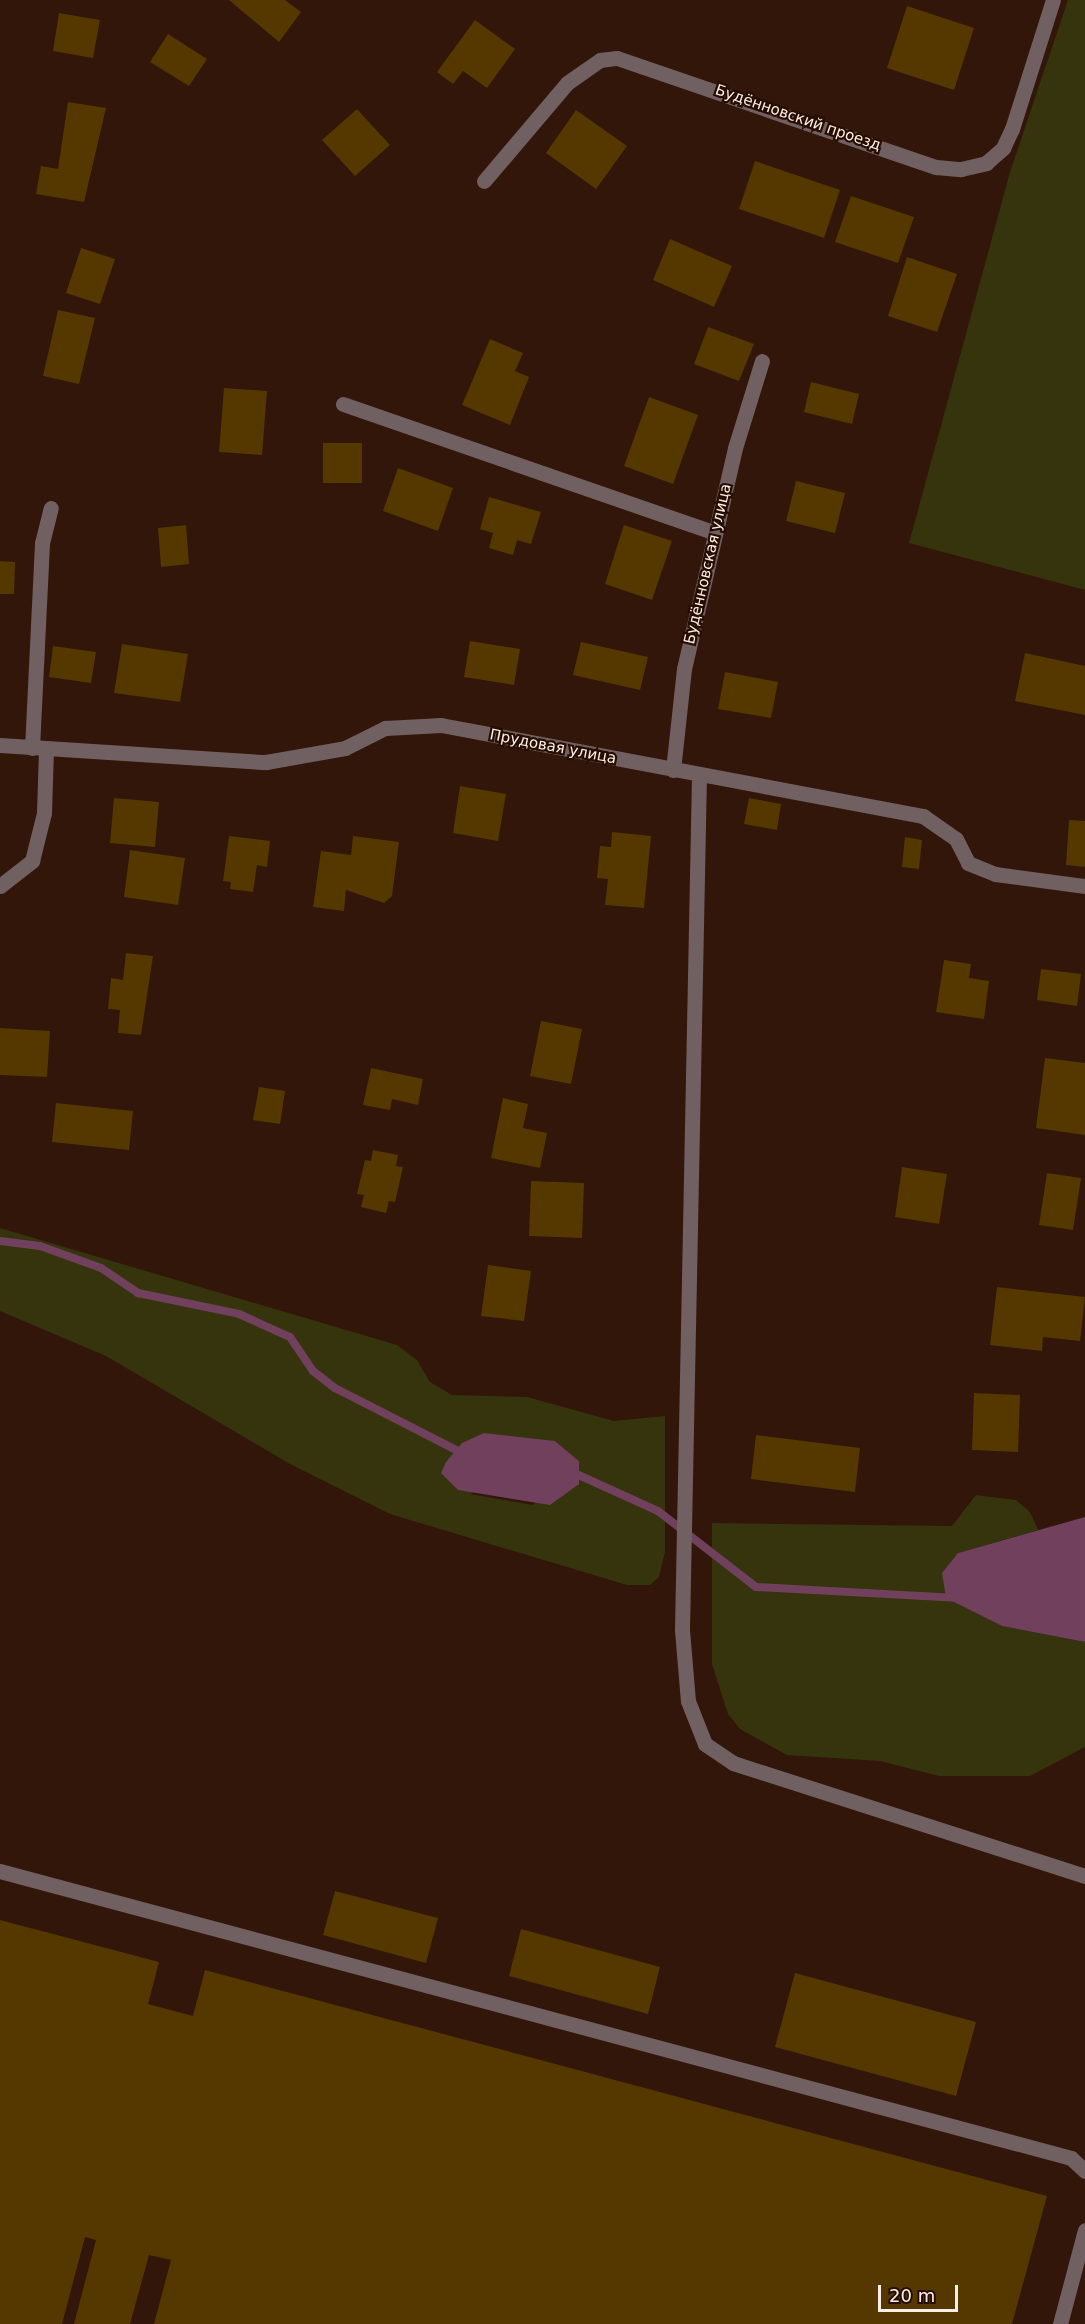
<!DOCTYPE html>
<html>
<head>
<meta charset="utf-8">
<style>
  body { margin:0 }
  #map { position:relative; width:1085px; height:2324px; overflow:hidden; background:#311609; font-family:"DejaVu Sans",sans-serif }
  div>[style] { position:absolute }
  .green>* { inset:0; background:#35340d }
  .water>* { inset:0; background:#70405d }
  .stream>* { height:8px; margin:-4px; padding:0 4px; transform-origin:4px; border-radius:4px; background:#70405d }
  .building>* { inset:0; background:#553800 }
  .minor>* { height:15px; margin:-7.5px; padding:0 7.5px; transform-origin:7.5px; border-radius:7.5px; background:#716061 }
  span { translate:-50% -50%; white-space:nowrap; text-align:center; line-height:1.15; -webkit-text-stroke:4.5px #260d02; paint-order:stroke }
  .street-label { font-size:15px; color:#feeee7 }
  .scale { position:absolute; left:878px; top:2285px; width:80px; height:27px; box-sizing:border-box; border:3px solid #feeee7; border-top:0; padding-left:8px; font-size:18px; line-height:21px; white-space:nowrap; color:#feeee7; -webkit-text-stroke:4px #260d02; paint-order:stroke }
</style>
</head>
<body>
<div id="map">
  <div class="green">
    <i style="clip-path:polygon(1068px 0,1085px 0,1085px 590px,909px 543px,1010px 172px)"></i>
    <i style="clip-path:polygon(evenodd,0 1228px,397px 1345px,417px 1360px,430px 1382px,452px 1395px,527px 1397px,614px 1421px,665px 1416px,665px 1552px,659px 1577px,650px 1585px,627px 1585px,390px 1514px,290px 1464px,106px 1356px,0 1311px,0 1228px,555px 1441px,579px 1461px,533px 1505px,470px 1494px,555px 1441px)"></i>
    <i style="clip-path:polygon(976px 1495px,1016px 1500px,1030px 1512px,1038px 1530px,958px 1553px,946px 1598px,1002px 1626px,1085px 1642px,1085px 1747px,1030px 1776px,939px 1776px,880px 1761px,787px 1755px,740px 1729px,728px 1714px,712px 1664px,712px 1523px,952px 1526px)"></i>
  </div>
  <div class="water">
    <i style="clip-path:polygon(484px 1433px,555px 1441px,579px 1461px,579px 1484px,550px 1505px,458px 1490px,441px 1473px,446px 1462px,462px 1443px)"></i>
    <i style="clip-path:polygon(1085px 1517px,1085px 1642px,1002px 1626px,946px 1598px,942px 1573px,958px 1553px)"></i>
  </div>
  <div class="stream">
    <i style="left:0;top:1241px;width:40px;rotate:7.1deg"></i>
    <i style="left:40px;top:1246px;width:65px;rotate:19.8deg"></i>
    <i style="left:101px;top:1268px;width:45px;rotate:34deg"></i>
    <i style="left:138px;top:1293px;width:103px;rotate:11.7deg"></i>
    <i style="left:239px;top:1314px;width:56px;rotate:24.3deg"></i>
    <i style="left:290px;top:1337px;width:41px;rotate:55.9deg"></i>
    <i style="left:313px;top:1371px;width:28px;rotate:38deg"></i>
    <i style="left:335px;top:1388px;width:143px;rotate:27.1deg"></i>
    <i style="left:572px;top:1472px;width:94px;rotate:24.4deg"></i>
    <i style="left:658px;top:1511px;width:124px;rotate:37.8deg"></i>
    <i style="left:756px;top:1587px;width:201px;rotate:3.1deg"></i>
  </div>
  <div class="building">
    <i style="clip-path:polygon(229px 0,285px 0,301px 12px,279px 42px)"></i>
    <i style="clip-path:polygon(907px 6px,974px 28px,954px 90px,887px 68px)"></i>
    <i style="clip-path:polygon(59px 13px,100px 20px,93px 58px,53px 51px)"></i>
    <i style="clip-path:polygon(475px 20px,515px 49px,487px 88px,463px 71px,453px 84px,437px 72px)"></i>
    <i style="clip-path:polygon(168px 34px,207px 59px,189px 86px,150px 62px)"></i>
    <i style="clip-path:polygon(68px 102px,106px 108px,84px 202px,36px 194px,41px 166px,58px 169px)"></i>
    <i style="clip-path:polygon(357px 109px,390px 145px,355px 176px,322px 140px)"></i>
    <i style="clip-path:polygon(576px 110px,627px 146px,596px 189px,546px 153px)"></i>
    <i style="clip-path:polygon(755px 161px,840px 190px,824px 238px,739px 209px)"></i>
    <i style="clip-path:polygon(851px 196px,914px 217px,898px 263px,835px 242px)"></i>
    <i style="clip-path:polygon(670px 239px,732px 266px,714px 307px,653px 280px)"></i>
    <i style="clip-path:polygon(81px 248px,115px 259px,100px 304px,66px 293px)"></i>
    <i style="clip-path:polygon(907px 257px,957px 274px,937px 332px,888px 316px)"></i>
    <i style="clip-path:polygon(58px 310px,95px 318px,79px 384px,43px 376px)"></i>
    <i style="clip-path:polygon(708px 327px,754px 344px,739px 381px,694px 364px)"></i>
    <i style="clip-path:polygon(490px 339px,523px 353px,515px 371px,529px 377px,510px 425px,462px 405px)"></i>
    <i style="clip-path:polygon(811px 382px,859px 394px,852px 424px,804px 412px)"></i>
    <i style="clip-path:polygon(224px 388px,267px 391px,262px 455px,219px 452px)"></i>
    <i style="clip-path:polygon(649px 397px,698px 415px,673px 484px,624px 466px)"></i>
    <i style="clip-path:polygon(323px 443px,362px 443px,362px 483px,323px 483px)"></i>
    <i style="clip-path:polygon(398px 468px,453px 488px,438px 531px,383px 511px)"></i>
    <i style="clip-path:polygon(796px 481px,845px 493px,835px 533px,786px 521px)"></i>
    <i style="clip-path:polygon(489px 497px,541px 512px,531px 544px,517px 540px,513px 555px,489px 548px,493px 533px,480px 529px)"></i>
    <i style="clip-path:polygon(186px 525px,189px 564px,161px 567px,158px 528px)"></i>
    <i style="clip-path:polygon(624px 525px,672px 541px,652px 600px,605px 584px)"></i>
    <i style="clip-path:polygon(0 561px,15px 562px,14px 594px,0 594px)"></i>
    <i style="clip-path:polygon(470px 641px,520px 649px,514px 685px,464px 677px)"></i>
    <i style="clip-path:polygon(581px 642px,648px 657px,640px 690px,573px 675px)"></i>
    <i style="clip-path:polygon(122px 644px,188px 654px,180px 702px,114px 693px)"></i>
    <i style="clip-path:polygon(53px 646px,96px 652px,91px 683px,49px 677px)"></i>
    <i style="clip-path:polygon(1025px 653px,1085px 666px,1085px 715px,1015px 701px)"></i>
    <i style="clip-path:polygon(725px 672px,778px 682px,771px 718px,718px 709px)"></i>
    <i style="clip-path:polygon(460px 786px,506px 794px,498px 841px,453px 833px)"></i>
    <i style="clip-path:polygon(114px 798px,159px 802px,155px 847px,110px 843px)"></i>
    <i style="clip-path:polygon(749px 798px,781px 804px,777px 830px,744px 824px)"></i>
    <i style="clip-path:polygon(1069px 820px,1085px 821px,1085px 867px,1066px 865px)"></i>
    <i style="clip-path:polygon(612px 832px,651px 836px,644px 908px,605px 905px,608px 879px,597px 878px,600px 846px,611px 847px)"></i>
    <i style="clip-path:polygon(229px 836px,270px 841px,267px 867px,257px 865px,253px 892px,230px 889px,231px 882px,223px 881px)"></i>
    <i style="clip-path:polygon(353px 836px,399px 842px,392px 896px,384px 903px,346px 890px,344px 911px,313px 907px,321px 851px,351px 855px)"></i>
    <i style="clip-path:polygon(905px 837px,922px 840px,919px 869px,902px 867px)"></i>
    <i style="clip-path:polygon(130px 850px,185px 858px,178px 905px,124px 897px)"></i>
    <i style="clip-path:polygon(126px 953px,153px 956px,141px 1035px,118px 1033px,120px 1010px,108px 1009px,111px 978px,123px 980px)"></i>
    <i style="clip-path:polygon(944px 960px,971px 964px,969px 978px,989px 981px,984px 1019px,936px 1012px)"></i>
    <i style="clip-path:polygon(1041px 969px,1081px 974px,1077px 1006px,1037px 1000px)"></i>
    <i style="clip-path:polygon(541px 1021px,582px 1029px,571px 1084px,530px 1076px)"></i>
    <i style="clip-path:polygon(0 1028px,50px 1031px,47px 1077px,0 1075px)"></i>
    <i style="clip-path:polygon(1045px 1058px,1085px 1063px,1085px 1135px,1036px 1128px)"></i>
    <i style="clip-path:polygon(371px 1068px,423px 1079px,418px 1105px,392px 1099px,390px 1110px,363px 1105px)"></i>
    <i style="clip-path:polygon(259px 1087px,285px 1091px,280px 1124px,253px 1120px)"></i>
    <i style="clip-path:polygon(503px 1098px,528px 1104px,523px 1128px,547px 1133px,540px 1168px,491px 1158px)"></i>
    <i style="clip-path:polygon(56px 1103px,133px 1111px,129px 1150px,52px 1142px)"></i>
    <i style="clip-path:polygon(373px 1150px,398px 1155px,396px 1166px,403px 1167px,395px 1202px,389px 1201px,386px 1213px,361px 1207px,364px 1195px,357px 1194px,365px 1160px,371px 1161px)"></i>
    <i style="clip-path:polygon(902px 1167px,947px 1174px,939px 1224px,895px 1217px)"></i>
    <i style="clip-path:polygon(1047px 1173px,1081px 1178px,1073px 1230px,1039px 1225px)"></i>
    <i style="clip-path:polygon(531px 1181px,584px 1183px,582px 1238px,529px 1236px)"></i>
    <i style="clip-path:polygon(488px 1265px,531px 1271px,524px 1321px,481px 1316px)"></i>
    <i style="clip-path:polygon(997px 1287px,1085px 1297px,1080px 1341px,1043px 1337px,1042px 1351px,990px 1345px)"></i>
    <i style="clip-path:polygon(974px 1393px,1020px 1395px,1018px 1452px,972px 1450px)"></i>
    <i style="clip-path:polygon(756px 1435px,860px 1448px,855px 1492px,751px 1479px)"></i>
    <i style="clip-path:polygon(335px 1891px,438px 1918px,426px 1963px,323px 1935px)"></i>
    <i style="clip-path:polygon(0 1920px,159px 1962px,148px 2004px,193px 2016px,205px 1970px,1047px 2196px,1012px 2324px,154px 2324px,171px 2260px,149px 2255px,130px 2324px,74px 2324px,96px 2240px,85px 2237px,62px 2324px,0 2324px)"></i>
    <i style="clip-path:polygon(521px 1929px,660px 1967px,648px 2014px,509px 1976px)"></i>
    <i style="clip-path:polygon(795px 1973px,976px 2022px,956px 2096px,775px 2047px)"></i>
  </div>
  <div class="minor">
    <i style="left:484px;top:181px;width:128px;rotate:-49.7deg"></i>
    <i style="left:567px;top:83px;width:40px;rotate:-34.9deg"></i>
    <i style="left:600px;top:60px;width:17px;rotate:-7deg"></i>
    <i style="left:617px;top:58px;width:337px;rotate:18.9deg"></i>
    <i style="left:936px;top:167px;width:25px;rotate:5deg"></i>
    <i style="left:961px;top:169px;width:26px;rotate:-13deg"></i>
    <i style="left:986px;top:163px;width:23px;rotate:-41deg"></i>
    <i style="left:1003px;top:148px;width:21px;rotate:-65deg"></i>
    <i style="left:1012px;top:129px;width:135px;rotate:-72.4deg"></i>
    <i style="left:343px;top:404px;width:394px;rotate:19.1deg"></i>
    <i style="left:0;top:745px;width:267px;rotate:3.7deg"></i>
    <i style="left:266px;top:762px;width:80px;rotate:-10deg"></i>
    <i style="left:345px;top:748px;width:45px;rotate:-26.6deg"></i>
    <i style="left:385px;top:728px;width:56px;rotate:-3.1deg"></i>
    <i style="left:441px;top:725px;width:491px;rotate:10.7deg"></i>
    <i style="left:923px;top:816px;width:40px;rotate:34.9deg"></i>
    <i style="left:956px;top:839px;width:27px;rotate:63deg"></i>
    <i style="left:968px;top:863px;width:29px;rotate:22deg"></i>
    <i style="left:995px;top:874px;width:91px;rotate:7.6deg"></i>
    <i style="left:32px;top:748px;width:205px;rotate:-87.2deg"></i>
    <i style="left:42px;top:543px;width:36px;rotate:-76deg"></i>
    <i style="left:673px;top:770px;width:102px;rotate:-83.8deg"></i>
    <i style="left:684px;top:669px;width:227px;rotate:-77deg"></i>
    <i style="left:735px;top:448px;width:91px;rotate:-72.8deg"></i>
    <i style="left:699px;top:775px;width:855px;rotate:91.14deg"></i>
    <i style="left:682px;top:1630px;width:71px;rotate:85.2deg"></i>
    <i style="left:688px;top:1701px;width:46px;rotate:68.4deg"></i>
    <i style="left:705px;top:1744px;width:34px;rotate:34deg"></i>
    <i style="left:733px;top:1763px;width:370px;rotate:17.8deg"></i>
    <i style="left:0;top:886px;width:41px;rotate:-38deg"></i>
    <i style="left:32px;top:861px;width:49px;rotate:-76deg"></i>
    <i style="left:44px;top:813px;width:65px;rotate:-88.2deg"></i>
    <i style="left:0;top:1871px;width:1109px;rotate:15deg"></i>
    <i style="left:1071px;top:2158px;width:19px;rotate:43deg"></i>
    <i style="left:1060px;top:2324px;width:97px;rotate:-75.1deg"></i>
  </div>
  <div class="street-label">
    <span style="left:798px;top:118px;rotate:19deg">Будённовский проезд</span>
    <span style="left:708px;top:564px;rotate:-77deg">Будённовская улица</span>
    <span style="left:553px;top:747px;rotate:11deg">Прудовая улица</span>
  </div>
  <div class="scale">20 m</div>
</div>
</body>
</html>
